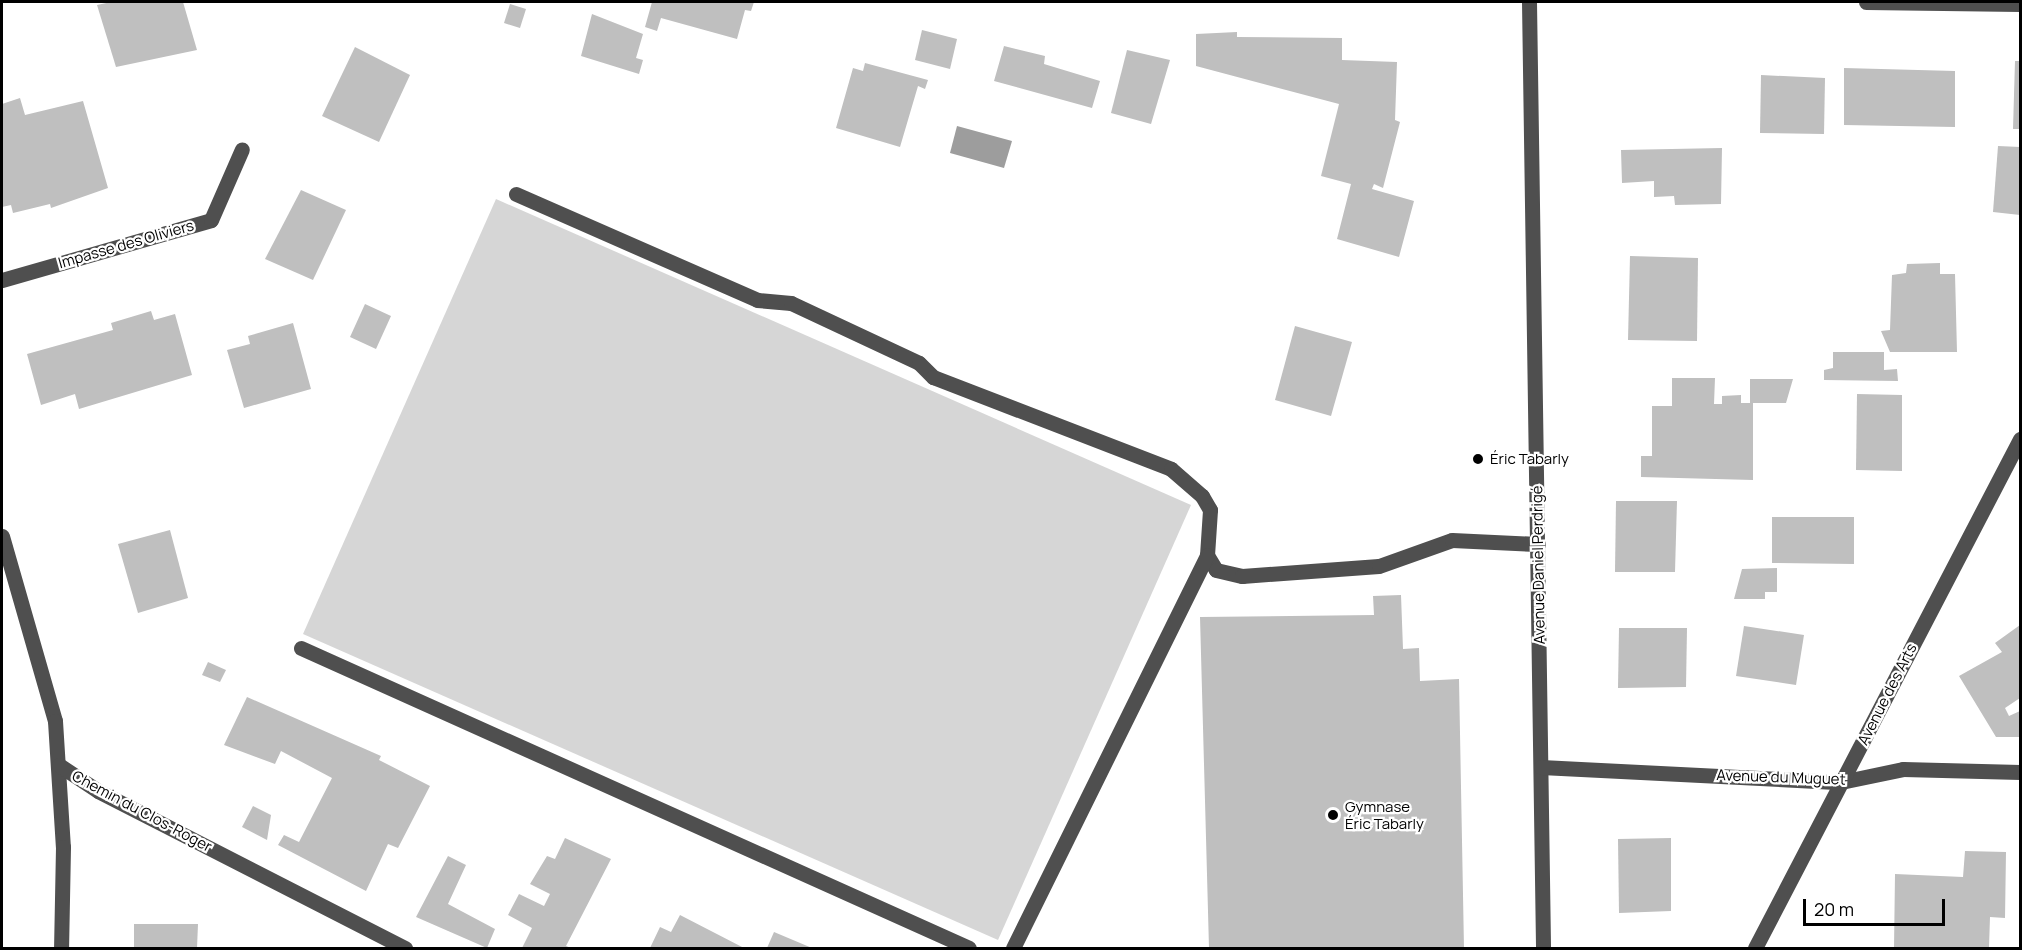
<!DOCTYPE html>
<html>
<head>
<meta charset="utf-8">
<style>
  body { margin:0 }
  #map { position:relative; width:2022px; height:950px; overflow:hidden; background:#fff; font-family:Manrope,sans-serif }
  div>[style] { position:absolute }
  .green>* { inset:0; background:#d6d6d6 }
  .water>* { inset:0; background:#9d9d9d }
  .building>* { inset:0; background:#bfbfbf }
  .minor>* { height:15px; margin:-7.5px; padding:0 7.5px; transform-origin:7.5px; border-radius:7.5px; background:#4f4f4f }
  .dots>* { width:16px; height:16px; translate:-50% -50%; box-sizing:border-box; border:3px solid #fff; border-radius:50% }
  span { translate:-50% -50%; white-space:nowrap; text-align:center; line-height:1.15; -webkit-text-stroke:4.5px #fff; paint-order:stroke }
  .street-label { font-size:15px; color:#000 }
  .poi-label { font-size:15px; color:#000 }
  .left { translate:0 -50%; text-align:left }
  .frame { position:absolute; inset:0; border:3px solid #000; pointer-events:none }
  .scale { position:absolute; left:1803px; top:899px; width:142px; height:27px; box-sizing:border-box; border:3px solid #000; border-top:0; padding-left:8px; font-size:18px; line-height:21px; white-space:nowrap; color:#000; -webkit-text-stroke:4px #fff; paint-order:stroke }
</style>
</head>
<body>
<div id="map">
  <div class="green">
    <i style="clip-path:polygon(496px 199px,1191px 505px,998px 940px,303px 634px)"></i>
  </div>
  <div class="water">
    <i style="clip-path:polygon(957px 126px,1012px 141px,1004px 168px,950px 153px)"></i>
  </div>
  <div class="building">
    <i style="clip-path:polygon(111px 2px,183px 2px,197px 50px,116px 67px,97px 5px)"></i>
    <i style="clip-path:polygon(652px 2px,754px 2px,751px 11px,745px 10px,737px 39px,661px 18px,657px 31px,645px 27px)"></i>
    <i style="clip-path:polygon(510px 4px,526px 9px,520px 28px,504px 23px)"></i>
    <i style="clip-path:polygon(592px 14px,643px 34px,636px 58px,643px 60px,639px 74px,581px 56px)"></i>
    <i style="clip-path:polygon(922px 30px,957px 39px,950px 69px,915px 60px)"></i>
    <i style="clip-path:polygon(1237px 32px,1237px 37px,1342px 38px,1342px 60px,1397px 62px,1395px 120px,1400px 122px,1383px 188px,1374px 184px,1372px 189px,1414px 201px,1399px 257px,1337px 239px,1351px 184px,1321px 176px,1339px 104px,1196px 66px,1196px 34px)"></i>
    <i style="clip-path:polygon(1004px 46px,1045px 56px,1044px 64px,1100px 81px,1092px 108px,994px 81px)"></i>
    <i style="clip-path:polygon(355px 47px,410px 75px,379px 142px,322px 116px)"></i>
    <i style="clip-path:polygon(1127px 50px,1170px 60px,1151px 124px,1111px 113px)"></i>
    <i style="clip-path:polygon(2015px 61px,2020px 61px,2020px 129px,2013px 129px)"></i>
    <i style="clip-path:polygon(865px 63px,928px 80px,925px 89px,918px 86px,900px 147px,836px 128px,853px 68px,863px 71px)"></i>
    <i style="clip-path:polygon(1844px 68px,1955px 71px,1955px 127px,1844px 125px)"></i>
    <i style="clip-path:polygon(1761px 75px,1825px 78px,1824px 134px,1760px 133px)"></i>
    <i style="clip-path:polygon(20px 98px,25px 115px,83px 101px,108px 188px,51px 208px,50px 204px,13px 213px,11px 205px,2px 207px,2px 104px)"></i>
    <i style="clip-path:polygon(1998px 146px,2020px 147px,2020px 215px,1993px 212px)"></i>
    <i style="clip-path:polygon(1722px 148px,1721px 204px,1675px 205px,1674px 196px,1654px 197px,1654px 181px,1622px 183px,1621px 150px)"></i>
    <i style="clip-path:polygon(301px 190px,346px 210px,313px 280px,265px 259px)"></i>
    <i style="clip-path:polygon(1630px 256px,1698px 258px,1697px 341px,1628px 340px)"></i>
    <i style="clip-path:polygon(1940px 263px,1940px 274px,1955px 274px,1957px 352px,1890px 352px,1881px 331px,1890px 330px,1892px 275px,1906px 273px,1907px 264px)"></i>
    <i style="clip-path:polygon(365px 304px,391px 316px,376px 349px,350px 337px)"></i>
    <i style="clip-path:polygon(151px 311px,154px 320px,175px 314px,192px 375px,79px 409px,75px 394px,41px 405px,27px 354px,113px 330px,111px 323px)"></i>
    <i style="clip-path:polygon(293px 323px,311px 389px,244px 408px,227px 350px,250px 344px,248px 336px)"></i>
    <i style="clip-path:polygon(1295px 326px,1352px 342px,1331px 416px,1275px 400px)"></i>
    <i style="clip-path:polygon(1833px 352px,1884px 352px,1884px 370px,1897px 369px,1898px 381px,1824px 380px,1824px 370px,1833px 368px)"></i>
    <i style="clip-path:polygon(1672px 378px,1715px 378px,1714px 404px,1722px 404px,1722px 396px,1741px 395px,1741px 403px,1750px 403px,1750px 379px,1793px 379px,1786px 403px,1753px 403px,1753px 480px,1641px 477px,1641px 456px,1652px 456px,1652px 406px,1672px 406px)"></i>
    <i style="clip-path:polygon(1857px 394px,1902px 395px,1902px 471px,1856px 470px)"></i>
    <i style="clip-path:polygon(1616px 501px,1677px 501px,1675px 572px,1615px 572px)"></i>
    <i style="clip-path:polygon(1772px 517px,1854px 517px,1854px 564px,1772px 563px)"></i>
    <i style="clip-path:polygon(170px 530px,188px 598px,138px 613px,118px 544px)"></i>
    <i style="clip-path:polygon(1777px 568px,1777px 592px,1765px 592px,1765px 599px,1734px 599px,1742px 569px)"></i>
    <i style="clip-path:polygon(1401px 595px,1403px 649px,1419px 648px,1420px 681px,1459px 679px,1464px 948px,1209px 948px,1200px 617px,1374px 615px,1373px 596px)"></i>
    <i style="clip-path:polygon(2020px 625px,2020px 698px,2005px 708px,2009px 716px,2020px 711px,2020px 737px,1996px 737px,1959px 676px,2002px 652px,1995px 643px)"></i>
    <i style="clip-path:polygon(1744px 626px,1804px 635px,1796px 685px,1736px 676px)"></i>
    <i style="clip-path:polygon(1619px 628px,1687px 628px,1686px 687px,1618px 688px)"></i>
    <i style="clip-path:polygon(208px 662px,226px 670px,220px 682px,202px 675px)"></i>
    <i style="clip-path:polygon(247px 697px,381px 756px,379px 760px,430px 786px,398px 848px,388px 844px,366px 891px,278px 845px,284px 835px,299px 842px,332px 778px,281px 751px,275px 764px,224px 745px)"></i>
    <i style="clip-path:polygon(253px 806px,271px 815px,267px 840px,242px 827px)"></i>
    <i style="clip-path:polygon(565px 838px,611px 859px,566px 946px,571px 948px,522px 948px,532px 928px,508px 915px,519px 894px,544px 906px,550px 894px,530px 884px,547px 856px,555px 859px)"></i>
    <i style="clip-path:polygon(1671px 838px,1671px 911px,1619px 913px,1618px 839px)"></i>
    <i style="clip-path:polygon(1965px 851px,2006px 852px,2005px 918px,1990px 917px,1989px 948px,1894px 948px,1895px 874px,1963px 877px)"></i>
    <i style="clip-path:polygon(448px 856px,466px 865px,448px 904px,495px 929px,487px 948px,416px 917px)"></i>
    <i style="clip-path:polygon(680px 915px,744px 948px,650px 948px,660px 927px,671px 932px)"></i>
    <i style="clip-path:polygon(134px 924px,198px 924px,197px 948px,134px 948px)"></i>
    <i style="clip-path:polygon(774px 932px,812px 948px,767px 948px)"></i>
  </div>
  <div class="minor">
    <i style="left:1529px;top:2px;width:946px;rotate:89.15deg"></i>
    <i style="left:1866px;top:2px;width:154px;rotate:0.7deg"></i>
    <i style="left:516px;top:194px;width:263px;rotate:23.7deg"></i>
    <i style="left:757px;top:300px;width:34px;rotate:5deg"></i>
    <i style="left:791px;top:303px;width:141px;rotate:25.1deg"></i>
    <i style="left:919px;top:363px;width:20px;rotate:45deg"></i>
    <i style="left:933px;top:377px;width:255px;rotate:21.1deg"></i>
    <i style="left:1171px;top:469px;width:41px;rotate:41.1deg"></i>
    <i style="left:1202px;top:496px;width:16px;rotate:60deg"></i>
    <i style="left:1210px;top:510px;width:45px;rotate:93.8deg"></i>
    <i style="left:1207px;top:555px;width:17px;rotate:59deg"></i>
    <i style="left:1216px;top:570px;width:27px;rotate:13deg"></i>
    <i style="left:1242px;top:576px;width:137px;rotate:-4.2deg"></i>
    <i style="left:1379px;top:566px;width:77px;rotate:-19.6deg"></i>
    <i style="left:1452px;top:540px;width:86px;rotate:2.7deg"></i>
    <i style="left:2px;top:280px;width:217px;rotate:-16deg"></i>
    <i style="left:211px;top:220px;width:77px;rotate:-66.4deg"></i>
    <i style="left:2px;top:536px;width:192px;rotate:74deg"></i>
    <i style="left:55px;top:721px;width:126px;rotate:86.4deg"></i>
    <i style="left:63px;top:847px;width:101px;rotate:91.1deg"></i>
    <i style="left:301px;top:648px;width:732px;rotate:24.18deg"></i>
    <i style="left:59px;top:765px;width:47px;rotate:33.7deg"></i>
    <i style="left:98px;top:791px;width:345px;rotate:27.1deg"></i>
    <i style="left:1541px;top:767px;width:300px;rotate:2.9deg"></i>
    <i style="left:1841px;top:782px;width:63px;rotate:-11.8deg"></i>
    <i style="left:1903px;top:769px;width:117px;rotate:1.5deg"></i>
    <i style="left:1013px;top:948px;width:438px;rotate:-63.7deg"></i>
    <i style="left:1755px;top:948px;width:574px;rotate:-62.5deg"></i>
  </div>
  <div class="dots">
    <i style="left:1478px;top:459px;background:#000"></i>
    <i style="left:1333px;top:815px;background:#000"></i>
  </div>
  <div class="street-label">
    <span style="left:126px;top:244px;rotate:-16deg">Impasse des Oliviers</span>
    <span style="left:1538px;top:565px;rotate:-91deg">Avenue Daniel Perdrigé</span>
    <span style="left:1887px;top:694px;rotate:-63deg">Avenue des Arts</span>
    <span style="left:1781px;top:777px;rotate:2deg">Avenue du Muguet</span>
    <span style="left:142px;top:811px;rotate:28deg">Chemin du Clos-Roger</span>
  </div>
  <div class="poi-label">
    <span class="left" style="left:1490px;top:459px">Éric Tabarly</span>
    <span class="left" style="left:1345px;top:815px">Gymnase<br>Éric Tabarly</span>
  </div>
  <div class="frame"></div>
  <div class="scale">20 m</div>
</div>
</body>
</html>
